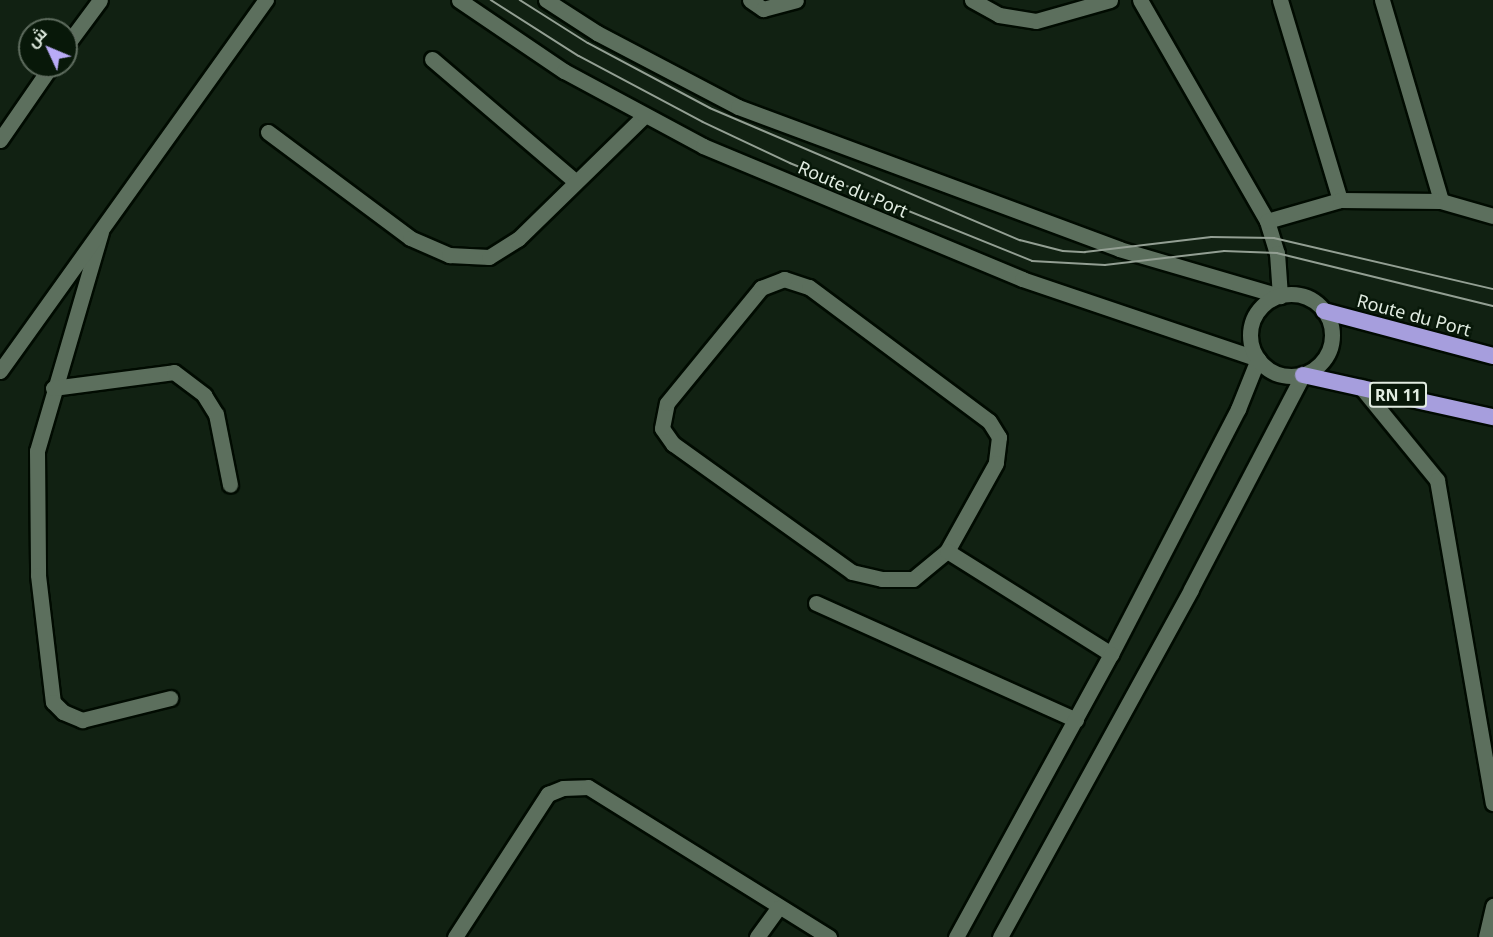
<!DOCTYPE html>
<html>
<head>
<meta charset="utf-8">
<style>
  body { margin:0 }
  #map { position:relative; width:1493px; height:937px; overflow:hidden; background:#112112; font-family:"Noto Sans",Cairo,sans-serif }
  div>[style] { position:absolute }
  .roads { filter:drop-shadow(2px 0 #010b01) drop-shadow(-2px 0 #010b01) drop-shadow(0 2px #010b01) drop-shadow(0 -2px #010b01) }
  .service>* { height:15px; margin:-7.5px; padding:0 7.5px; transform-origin:7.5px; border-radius:7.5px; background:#5c6f5d }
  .minor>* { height:15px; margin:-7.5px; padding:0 7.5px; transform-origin:7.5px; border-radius:7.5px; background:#5c6f5d }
  .secondary>* { height:15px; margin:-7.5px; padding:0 7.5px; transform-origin:7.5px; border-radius:7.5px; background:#5c6f5d }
  .secondary>.ring { margin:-7.5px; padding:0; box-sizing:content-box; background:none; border:15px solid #5c6f5d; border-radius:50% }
  .trunk>* { height:16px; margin:-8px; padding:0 8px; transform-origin:8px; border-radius:8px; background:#a69edd }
  .tram>* { height:1.5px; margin:-0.75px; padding:0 0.75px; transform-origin:0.75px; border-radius:0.75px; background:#939f93 }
  span { translate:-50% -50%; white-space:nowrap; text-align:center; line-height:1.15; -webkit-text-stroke:5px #081809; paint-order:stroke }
  .shield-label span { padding:2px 4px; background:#081809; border:2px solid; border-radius:4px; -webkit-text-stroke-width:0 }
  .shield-label { font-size:16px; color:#e1ece1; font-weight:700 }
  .street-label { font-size:18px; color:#e1ece1 }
  .north { position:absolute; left:18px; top:18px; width:60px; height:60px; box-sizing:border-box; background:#081809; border:2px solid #5f6d5f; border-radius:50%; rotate:314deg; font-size:16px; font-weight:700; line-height:24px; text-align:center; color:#e1ece1 }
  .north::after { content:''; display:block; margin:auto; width:21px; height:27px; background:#b9abf7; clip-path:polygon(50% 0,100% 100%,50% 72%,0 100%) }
</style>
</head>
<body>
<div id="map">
  <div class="roads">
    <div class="service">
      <i style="left:750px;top:0;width:16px;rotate:35deg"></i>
      <i style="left:763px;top:9px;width:34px;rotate:-15deg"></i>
      <i style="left:972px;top:0;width:31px;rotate:29deg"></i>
      <i style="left:999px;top:15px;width:37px;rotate:9deg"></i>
      <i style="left:1036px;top:21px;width:77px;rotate:-15.8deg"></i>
      <i style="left:432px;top:59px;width:189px;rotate:40.5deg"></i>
      <i style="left:268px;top:132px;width:177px;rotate:36.7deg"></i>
      <i style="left:410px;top:238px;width:43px;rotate:23.6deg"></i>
      <i style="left:449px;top:255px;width:40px;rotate:2.9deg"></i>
      <i style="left:489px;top:257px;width:34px;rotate:-32deg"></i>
      <i style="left:518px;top:239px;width:177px;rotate:-44.3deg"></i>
      <i style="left:101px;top:232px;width:228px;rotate:106.3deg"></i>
      <i style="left:37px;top:451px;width:124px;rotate:89.5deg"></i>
      <i style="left:38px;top:575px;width:128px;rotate:83.3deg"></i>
      <i style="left:53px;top:702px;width:14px;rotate:45deg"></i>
      <i style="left:63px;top:712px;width:21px;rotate:23deg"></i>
      <i style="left:82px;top:720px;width:91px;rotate:-14deg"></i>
      <i style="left:784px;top:279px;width:26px;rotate:18deg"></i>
      <i style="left:809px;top:287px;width:224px;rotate:36.7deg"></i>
      <i style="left:989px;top:421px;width:19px;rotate:58deg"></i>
      <i style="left:999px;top:437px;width:26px;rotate:97deg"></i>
      <i style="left:996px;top:463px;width:101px;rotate:119.1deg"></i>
      <i style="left:947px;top:551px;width:44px;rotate:140.5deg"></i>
      <i style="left:913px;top:579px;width:31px;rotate:180deg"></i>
      <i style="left:882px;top:579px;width:31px;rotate:-167deg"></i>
      <i style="left:852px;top:572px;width:220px;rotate:-144.4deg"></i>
      <i style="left:673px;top:444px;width:19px;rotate:-125deg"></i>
      <i style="left:662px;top:428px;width:25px;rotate:-79deg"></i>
      <i style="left:667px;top:403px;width:149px;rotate:-50.7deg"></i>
      <i style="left:761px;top:288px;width:25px;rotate:-21deg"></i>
      <i style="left:1361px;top:387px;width:120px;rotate:50.7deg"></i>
      <i style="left:1437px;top:480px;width:328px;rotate:80.2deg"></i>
      <i style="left:53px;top:388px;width:122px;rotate:-7.5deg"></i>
      <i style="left:174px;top:372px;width:38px;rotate:37deg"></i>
      <i style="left:204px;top:395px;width:22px;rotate:58deg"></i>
      <i style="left:216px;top:414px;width:72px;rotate:78.8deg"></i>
      <i style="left:947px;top:551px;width:194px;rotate:32.1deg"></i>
      <i style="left:816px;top:603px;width:285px;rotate:24.2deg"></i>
      <i style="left:455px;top:937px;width:171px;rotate:-57deg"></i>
      <i style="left:548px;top:794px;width:16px;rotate:-22deg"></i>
      <i style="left:563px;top:788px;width:25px;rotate:-2deg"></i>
      <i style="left:588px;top:787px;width:284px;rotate:31.9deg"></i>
      <i style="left:757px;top:937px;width:36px;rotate:-54deg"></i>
      <i style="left:1486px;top:937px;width:32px;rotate:-77deg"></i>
    </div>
    <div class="minor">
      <i style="left:1140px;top:0;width:255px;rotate:60.1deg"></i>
      <i style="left:1267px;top:221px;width:34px;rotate:73deg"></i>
      <i style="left:1277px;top:253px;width:43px;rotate:86deg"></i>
      <i style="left:1280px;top:0;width:209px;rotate:73.3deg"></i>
      <i style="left:1382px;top:0;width:209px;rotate:73.6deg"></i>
      <i style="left:66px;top:46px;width:57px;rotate:-53.5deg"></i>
      <i style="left:0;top:140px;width:90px;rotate:-55.4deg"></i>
      <i style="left:1267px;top:221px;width:76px;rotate:-16deg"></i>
      <i style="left:1340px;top:200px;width:101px;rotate:0.6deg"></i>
      <i style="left:1441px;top:201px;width:54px;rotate:16.1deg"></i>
      <i style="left:0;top:371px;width:457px;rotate:-54.4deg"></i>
    </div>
    <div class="secondary">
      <i style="left:459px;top:0;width:127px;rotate:34.1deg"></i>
      <i style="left:564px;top:71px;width:158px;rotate:28.3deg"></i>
      <i style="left:703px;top:146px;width:346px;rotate:22.6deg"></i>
      <i style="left:1022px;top:279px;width:249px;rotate:18.7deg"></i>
      <i style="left:1258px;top:359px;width:54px;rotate:111.8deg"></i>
      <i style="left:1238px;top:409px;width:276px;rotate:117.4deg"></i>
      <i style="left:1111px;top:654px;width:323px;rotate:118.7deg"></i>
      <i style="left:546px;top:0;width:61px;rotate:32.9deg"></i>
      <i style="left:597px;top:33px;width:159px;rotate:27.7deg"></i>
      <i style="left:738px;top:107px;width:407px;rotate:20.4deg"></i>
      <i style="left:1119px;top:249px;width:168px;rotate:16.3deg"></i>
      <i class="ring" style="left:1250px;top:294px;width:67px;height:67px"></i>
      <i style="left:1000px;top:937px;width:397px;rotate:-61.2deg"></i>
      <i style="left:1191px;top:589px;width:242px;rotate:-62.4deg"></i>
    </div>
    <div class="trunk">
      <i style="left:1324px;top:311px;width:175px;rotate:14.9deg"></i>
      <i style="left:1303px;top:375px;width:195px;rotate:12.5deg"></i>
    </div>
  </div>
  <div class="tram">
    <i style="left:491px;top:0;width:104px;rotate:32.5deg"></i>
    <i style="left:579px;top:56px;width:140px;rotate:28deg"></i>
    <i style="left:703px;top:122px;width:96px;rotate:25.2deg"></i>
    <i style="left:790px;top:163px;width:261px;rotate:22deg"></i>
    <i style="left:1032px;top:261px;width:73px;rotate:3.1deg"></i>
    <i style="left:1105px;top:265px;width:120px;rotate:-6.7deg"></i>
    <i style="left:1224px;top:251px;width:53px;rotate:2.2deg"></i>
    <i style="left:1277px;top:253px;width:222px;rotate:13.8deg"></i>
    <i style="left:520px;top:0;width:80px;rotate:32.3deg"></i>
    <i style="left:588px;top:43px;width:138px;rotate:28deg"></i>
    <i style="left:710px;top:108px;width:337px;rotate:23.1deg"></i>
    <i style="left:1020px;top:240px;width:44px;rotate:14.3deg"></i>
    <i style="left:1063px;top:251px;width:22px;rotate:3deg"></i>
    <i style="left:1085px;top:252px;width:127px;rotate:-6.8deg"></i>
    <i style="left:1211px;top:237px;width:63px;rotate:0.9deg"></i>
    <i style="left:1274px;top:238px;width:225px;rotate:13.1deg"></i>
  </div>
  <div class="shield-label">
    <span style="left:1398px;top:395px">RN 11</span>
  </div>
  <div class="street-label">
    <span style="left:853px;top:189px;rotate:23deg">Route du Port</span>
    <span style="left:1414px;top:315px;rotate:15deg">Route du Port</span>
  </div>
  <div class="north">ش</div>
</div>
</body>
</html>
